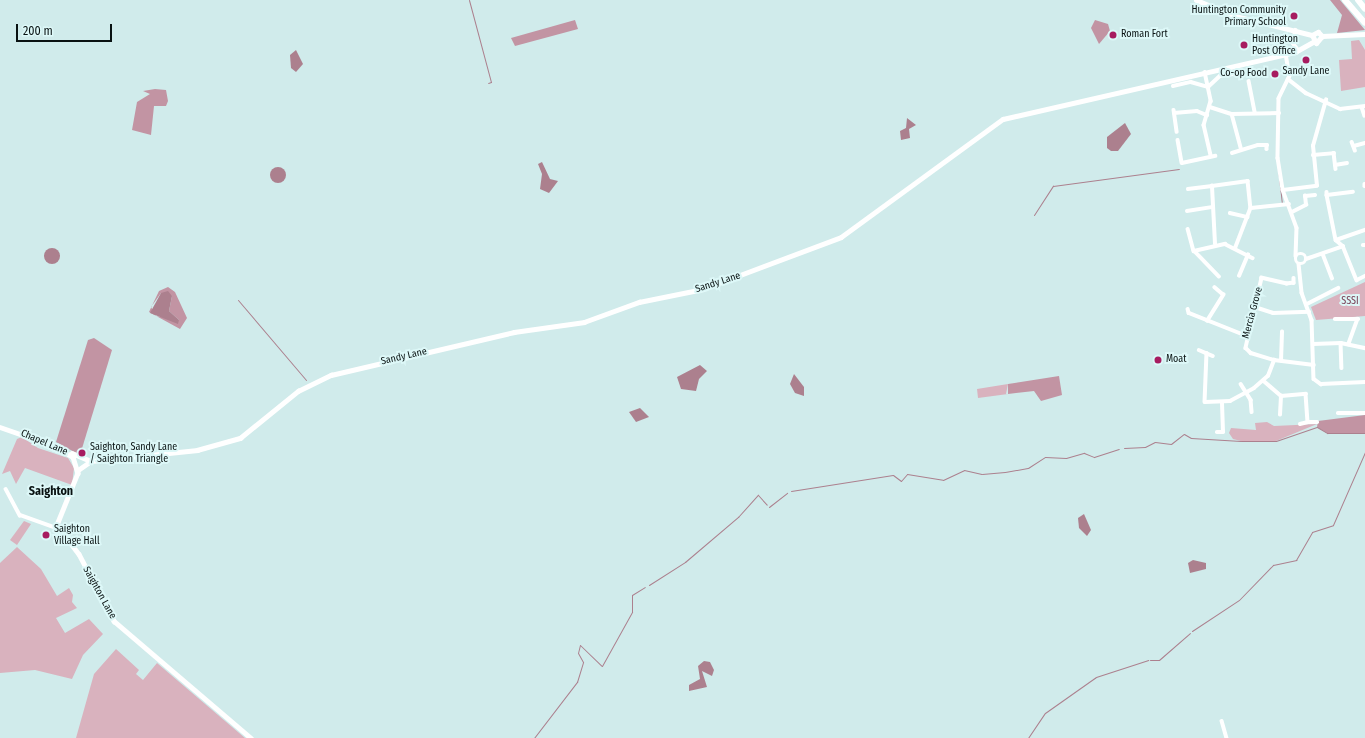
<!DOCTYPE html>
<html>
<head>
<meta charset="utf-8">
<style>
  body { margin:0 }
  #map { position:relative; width:1365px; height:738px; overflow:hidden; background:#d0ebeb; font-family:"Fira Sans Condensed",sans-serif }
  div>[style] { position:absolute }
  .green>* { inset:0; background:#d9b2be }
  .forest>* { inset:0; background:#c294a3 }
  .water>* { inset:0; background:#ac808e }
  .round { border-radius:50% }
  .stream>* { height:1px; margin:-0.5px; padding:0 0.5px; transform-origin:0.5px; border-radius:0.5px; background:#ac808e }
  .minor>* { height:3.5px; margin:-1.75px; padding:0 1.75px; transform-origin:1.75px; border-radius:1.75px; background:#fff }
  .minor>.ring { margin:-1.75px; padding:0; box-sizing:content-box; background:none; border:3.5px solid #fff; border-radius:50% }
  .tertiary>* { height:4.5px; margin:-2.25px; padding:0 2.25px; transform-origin:2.25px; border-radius:2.25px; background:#fff }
  .secondary>* { height:5px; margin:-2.5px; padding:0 2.5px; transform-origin:2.5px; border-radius:2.5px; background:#fff }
  .trunk>* { height:6px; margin:-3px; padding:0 3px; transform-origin:3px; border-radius:3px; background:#fff }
  .dots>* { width:11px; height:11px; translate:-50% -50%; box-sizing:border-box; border:2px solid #ddf8f8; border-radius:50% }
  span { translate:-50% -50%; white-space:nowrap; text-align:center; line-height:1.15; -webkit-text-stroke:4px #ddf8f8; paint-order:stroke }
  .poi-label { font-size:10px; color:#091212 }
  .right { translate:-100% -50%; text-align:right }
  .left { translate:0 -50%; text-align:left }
  .street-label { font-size:10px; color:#091212 }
  .park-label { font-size:10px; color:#763b51 }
  .quarter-label { font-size:12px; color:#091212; font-weight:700 }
  .scale { position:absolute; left:16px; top:24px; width:96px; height:18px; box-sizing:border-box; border:2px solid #091212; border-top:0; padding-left:5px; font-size:12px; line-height:14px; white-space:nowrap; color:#091212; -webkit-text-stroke:3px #ddf8f8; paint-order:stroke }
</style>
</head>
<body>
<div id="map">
  <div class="green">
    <i style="clip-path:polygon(1359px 40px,1365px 50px,1365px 87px,1341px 91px,1339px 60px,1352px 59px,1351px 41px)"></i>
    <i style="clip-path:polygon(1365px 282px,1365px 316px,1316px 320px,1311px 307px)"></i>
    <i style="clip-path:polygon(1008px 384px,1006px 394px,1008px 394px,978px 398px,977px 389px)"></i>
    <i style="clip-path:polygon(1267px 422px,1274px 426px,1317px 424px,1276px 441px,1241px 441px,1233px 439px,1229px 433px,1231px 428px,1256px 430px,1255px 423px)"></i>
    <i style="clip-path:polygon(22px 437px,38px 448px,68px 458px,74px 468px,72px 485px,25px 468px,16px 484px,10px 471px,2px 474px,17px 439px)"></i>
    <i style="clip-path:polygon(24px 521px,31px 524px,17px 545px,10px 540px)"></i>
    <i style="clip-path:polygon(17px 547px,41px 569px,57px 596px,69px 588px,73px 595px,72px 602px,77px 608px,56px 618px,65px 633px,89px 619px,103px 634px,83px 655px,72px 679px,35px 670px,0 673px,0 563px)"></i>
    <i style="clip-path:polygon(116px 649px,139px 670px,136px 674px,143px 680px,157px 663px,245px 738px,76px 738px,94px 674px)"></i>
  </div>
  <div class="forest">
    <i style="clip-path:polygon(1330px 0,1340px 0,1365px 30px,1337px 33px,1342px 15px)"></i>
    <i style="clip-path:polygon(575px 20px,578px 29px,515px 46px,511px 38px)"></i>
    <i style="clip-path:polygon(1095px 20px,1108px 24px,1110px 31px,1099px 44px,1091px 28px)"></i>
    <i style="clip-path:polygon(155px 89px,166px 90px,168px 101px,166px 106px,154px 106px,151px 135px,132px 130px,137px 102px,150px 94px,143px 91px)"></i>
    <i style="clip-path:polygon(evenodd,168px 287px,175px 292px,187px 318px,180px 329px,149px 312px,159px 291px,168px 287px,161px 293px,172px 296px,169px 311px,179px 320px,156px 316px,151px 307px,161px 293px)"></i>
    <i style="clip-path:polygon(94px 338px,112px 350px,80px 455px,56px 442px,88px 340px)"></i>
    <i style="clip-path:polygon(1059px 376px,1062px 395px,1041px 401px,1034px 391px,1008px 394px,1008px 384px)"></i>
    <i style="clip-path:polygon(1365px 415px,1365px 433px,1327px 433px,1317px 427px,1318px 421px)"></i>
  </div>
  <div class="water">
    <i style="clip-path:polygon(296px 50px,303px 64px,296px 72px,291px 68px,290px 55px)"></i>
    <i style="clip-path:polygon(907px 118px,916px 125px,909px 129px,910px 138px,901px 140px,900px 131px,906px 128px)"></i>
    <i style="clip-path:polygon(1125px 123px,1131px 134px,1118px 151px,1111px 151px,1107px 148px,1107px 137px)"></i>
    <i style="clip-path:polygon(542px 162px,550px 179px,558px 181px,549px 193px,540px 189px,542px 174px,538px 164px)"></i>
    <i class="round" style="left:270px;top:167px;width:16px;height:16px"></i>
    <i class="round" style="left:44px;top:248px;width:16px;height:16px"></i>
    <i style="clip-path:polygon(168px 291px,172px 296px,169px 311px,179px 320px,178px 324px,150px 313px,161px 293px)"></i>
    <i style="clip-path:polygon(700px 365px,707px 371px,699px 379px,696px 391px,681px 389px,677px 377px)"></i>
    <i style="clip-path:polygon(794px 374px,804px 387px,804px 396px,795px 393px,790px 384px)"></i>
    <i style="clip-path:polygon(640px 408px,649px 417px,636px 422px,629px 412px)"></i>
    <i style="clip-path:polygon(1084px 514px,1091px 530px,1087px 536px,1079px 528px,1078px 518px)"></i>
    <i style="clip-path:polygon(1193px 560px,1206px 563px,1206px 569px,1190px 573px,1188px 563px)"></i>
    <i style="clip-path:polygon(704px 661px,710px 662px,714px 670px,712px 676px,702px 671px,707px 687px,689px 691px,689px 685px,700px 679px,698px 666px)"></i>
  </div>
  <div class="stream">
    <i style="left:469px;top:0;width:85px;rotate:75deg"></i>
    <i style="left:491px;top:82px;width:3px;rotate:162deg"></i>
    <i style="left:1277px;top:159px;width:45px;rotate:83.7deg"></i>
    <i style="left:1034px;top:215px;width:35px;rotate:-57deg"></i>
    <i style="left:1053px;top:186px;width:127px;rotate:-7.7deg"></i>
    <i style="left:238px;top:300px;width:105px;rotate:49.6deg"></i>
    <i style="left:1124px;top:448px;width:21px;rotate:-3deg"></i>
    <i style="left:1145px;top:447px;width:11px;rotate:-27deg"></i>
    <i style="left:1155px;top:442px;width:16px;rotate:7deg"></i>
    <i style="left:1171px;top:444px;width:16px;rotate:-38deg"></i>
    <i style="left:1184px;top:434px;width:8px;rotate:30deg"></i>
    <i style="left:1191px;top:438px;width:50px;rotate:3.4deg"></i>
    <i style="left:1241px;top:441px;width:35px"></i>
    <i style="left:1276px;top:441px;width:43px;rotate:-18.9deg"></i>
    <i style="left:1317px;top:427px;width:12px;rotate:31deg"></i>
    <i style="left:1327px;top:433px;width:38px"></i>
    <i style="left:791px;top:491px;width:103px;rotate:-8.9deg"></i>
    <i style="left:893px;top:475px;width:10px;rotate:37deg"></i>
    <i style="left:901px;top:481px;width:9px;rotate:-49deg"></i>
    <i style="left:907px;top:474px;width:36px;rotate:9deg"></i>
    <i style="left:943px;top:480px;width:23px;rotate:-25deg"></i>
    <i style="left:964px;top:470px;width:18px;rotate:13deg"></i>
    <i style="left:982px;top:474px;width:23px;rotate:-5deg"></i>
    <i style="left:1005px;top:472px;width:23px;rotate:-10deg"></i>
    <i style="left:1028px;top:468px;width:20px;rotate:-33deg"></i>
    <i style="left:1045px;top:457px;width:21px;rotate:3deg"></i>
    <i style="left:1066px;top:458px;width:19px;rotate:-16deg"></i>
    <i style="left:1084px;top:453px;width:11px;rotate:22deg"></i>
    <i style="left:1094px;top:457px;width:26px;rotate:-18deg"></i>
    <i style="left:769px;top:507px;width:23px;rotate:-38deg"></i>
    <i style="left:649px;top:585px;width:43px;rotate:-32.6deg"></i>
    <i style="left:685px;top:562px;width:70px;rotate:-40.3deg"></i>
    <i style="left:738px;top:517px;width:30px;rotate:-48deg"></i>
    <i style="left:758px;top:495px;width:13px;rotate:48deg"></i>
    <i style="left:1192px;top:631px;width:56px;rotate:-33.4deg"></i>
    <i style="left:1239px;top:600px;width:49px;rotate:-45.8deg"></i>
    <i style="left:1273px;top:565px;width:24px;rotate:-12deg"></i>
    <i style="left:1296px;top:560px;width:32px;rotate:-60deg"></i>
    <i style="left:1312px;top:532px;width:22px;rotate:-18deg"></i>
    <i style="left:1333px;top:525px;width:80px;rotate:-66.3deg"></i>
    <i style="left:1150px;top:660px;width:9px"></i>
    <i style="left:1159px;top:660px;width:41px;rotate:-41.1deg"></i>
    <i style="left:534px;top:738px;width:71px;rotate:-52.5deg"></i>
    <i style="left:577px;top:682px;width:21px;rotate:-73deg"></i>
    <i style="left:583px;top:662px;width:10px;rotate:-119deg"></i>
    <i style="left:578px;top:653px;width:8px;rotate:-76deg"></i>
    <i style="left:580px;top:645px;width:30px;rotate:44deg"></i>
    <i style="left:602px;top:666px;width:62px;rotate:-60.9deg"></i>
    <i style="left:632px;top:612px;width:17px;rotate:-90deg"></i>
    <i style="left:632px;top:595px;width:15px;rotate:-32deg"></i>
    <i style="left:1028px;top:738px;width:30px;rotate:-56deg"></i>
    <i style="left:1045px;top:713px;width:62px;rotate:-35.2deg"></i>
    <i style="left:1096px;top:677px;width:55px;rotate:-18.1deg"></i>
  </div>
  <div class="minor">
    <i style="left:1296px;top:30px;width:13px;rotate:103deg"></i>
    <i style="left:1293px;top:43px;width:10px;rotate:53deg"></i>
    <i style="left:1286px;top:54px;width:22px;rotate:80deg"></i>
    <i style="left:1290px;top:76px;width:25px;rotate:116deg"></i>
    <i style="left:1279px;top:99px;width:59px;rotate:91deg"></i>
    <i style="left:1278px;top:158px;width:32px;rotate:81deg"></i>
    <i style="left:1283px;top:190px;width:40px;rotate:69.8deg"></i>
    <i style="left:1297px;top:228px;width:28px;rotate:92deg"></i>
    <i style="left:1205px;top:72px;width:30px;rotate:78deg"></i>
    <i style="left:1211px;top:101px;width:25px;rotate:106deg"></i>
    <i style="left:1204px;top:125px;width:32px;rotate:77deg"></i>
    <i style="left:1288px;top:79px;width:23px;rotate:38deg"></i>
    <i style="left:1306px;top:93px;width:38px;rotate:25deg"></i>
    <i style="left:1340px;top:109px;width:25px;rotate:-7deg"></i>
    <i style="left:1249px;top:81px;width:32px;rotate:79deg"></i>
    <i style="left:1173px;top:86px;width:18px;rotate:-13deg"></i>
    <i style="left:1191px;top:82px;width:18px;rotate:16deg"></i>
    <i style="left:1208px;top:87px;width:16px;rotate:-43deg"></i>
    <i style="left:1220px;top:76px;width:19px;rotate:-9deg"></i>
    <i style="left:1210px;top:107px;width:23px;rotate:18deg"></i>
    <i style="left:1232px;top:114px;width:47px;rotate:-1.2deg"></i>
    <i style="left:1362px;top:107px;width:9px;rotate:72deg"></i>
    <i style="left:1174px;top:110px;width:22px;rotate:82deg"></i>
    <i style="left:1174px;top:113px;width:23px;rotate:-5deg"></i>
    <i style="left:1197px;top:111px;width:11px;rotate:22deg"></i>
    <i style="left:1232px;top:114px;width:35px;rotate:75deg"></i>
    <i style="left:1178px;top:140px;width:23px;rotate:80deg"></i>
    <i style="left:1182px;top:163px;width:34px;rotate:-12deg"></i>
    <i style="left:1352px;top:142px;width:9px;rotate:69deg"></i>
    <i style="left:1354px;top:146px;width:11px;rotate:-15deg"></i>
    <i style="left:1232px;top:153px;width:27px;rotate:-17deg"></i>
    <i style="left:1258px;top:145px;width:9px"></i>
    <i style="left:1267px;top:145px;width:4px;rotate:90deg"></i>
    <i style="left:1313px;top:155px;width:21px;rotate:-5deg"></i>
    <i style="left:1334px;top:153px;width:16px;rotate:83deg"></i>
    <i style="left:1335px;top:165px;width:12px;rotate:-9deg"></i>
    <i style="left:1365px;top:184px;width:2px;rotate:90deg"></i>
    <i style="left:1188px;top:189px;width:24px;rotate:-7deg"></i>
    <i style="left:1283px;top:190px;width:34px;rotate:-7deg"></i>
    <i style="left:1317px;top:186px;width:40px;rotate:-95.7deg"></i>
    <i style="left:1313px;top:146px;width:48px;rotate:-74.2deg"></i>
    <i style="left:1327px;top:192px;width:3px;rotate:90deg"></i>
    <i style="left:1327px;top:195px;width:26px;rotate:-7deg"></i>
    <i style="left:1327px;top:195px;width:46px;rotate:78.7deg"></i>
    <i style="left:1336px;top:240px;width:9px;rotate:41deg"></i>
    <i style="left:1343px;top:246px;width:37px;rotate:68deg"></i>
    <i style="left:1357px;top:280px;width:9px;rotate:-27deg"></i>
    <i style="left:1251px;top:208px;width:38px;rotate:-6deg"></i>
    <i style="left:1187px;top:211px;width:26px;rotate:-9deg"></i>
    <i style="left:1292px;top:212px;width:16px;rotate:-27deg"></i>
    <i style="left:1306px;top:205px;width:9px;rotate:-96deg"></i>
    <i style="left:1305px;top:196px;width:10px;rotate:-6deg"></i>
    <i style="left:1230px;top:213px;width:18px;rotate:13deg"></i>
    <i style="left:1188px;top:229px;width:23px;rotate:75deg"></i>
    <i style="left:1336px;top:240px;width:31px;rotate:-19deg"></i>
    <i style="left:1215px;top:244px;width:58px;rotate:-93deg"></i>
    <i style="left:1212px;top:186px;width:36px;rotate:-8deg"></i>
    <i style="left:1248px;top:181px;width:27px;rotate:84deg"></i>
    <i style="left:1251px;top:208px;width:42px;rotate:111deg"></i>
    <i style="left:1363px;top:245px;width:2px"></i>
    <i style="left:1323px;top:254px;width:26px;rotate:69deg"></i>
    <i class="ring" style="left:1296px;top:254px;width:6.5px;height:6.5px"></i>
    <i style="left:1306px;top:259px;width:39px;rotate:-19deg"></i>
    <i style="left:1299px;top:264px;width:29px;rotate:84deg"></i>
    <i style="left:1302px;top:293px;width:29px;rotate:70deg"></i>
    <i style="left:1312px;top:320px;width:59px;rotate:88.1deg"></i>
    <i style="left:1314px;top:379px;width:9px;rotate:36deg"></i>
    <i style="left:1321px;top:384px;width:44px;rotate:-2.6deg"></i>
    <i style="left:1239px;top:276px;width:23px;rotate:-67deg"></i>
    <i style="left:1219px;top:277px;width:36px;rotate:-134deg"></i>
    <i style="left:1194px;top:251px;width:32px;rotate:-13deg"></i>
    <i style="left:1225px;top:244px;width:31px;rotate:27deg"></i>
    <i style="left:1294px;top:278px;width:5px;rotate:90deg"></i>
    <i style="left:1294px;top:283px;width:7px;rotate:172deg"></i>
    <i style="left:1287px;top:284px;width:26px;rotate:-167deg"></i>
    <i style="left:1262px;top:278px;width:72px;rotate:102.9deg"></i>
    <i style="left:1246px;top:348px;width:7px;rotate:45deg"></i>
    <i style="left:1251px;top:353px;width:24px;rotate:17deg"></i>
    <i style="left:1274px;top:360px;width:40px;rotate:7.1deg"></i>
    <i style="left:1307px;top:304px;width:35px;rotate:-27deg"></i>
    <i style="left:1255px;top:307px;width:19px;rotate:18deg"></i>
    <i style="left:1273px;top:313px;width:36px;rotate:-2deg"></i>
    <i style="left:1188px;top:309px;width:4px;rotate:76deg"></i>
    <i style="left:1189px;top:313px;width:62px;rotate:21.6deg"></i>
    <i style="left:1335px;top:319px;width:23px"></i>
    <i style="left:1358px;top:319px;width:27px;rotate:110deg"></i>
    <i style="left:1207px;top:321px;width:31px;rotate:-58deg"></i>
    <i style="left:1223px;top:295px;width:11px;rotate:-139deg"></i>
    <i style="left:1341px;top:343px;width:25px;rotate:88deg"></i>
    <i style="left:1313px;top:344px;width:28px;rotate:-2deg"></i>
    <i style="left:1341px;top:343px;width:25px;rotate:12deg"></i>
    <i style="left:1199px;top:350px;width:15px;rotate:23deg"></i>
    <i style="left:1207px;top:353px;width:49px;rotate:92.3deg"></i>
    <i style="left:1205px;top:402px;width:25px;rotate:-2deg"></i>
    <i style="left:1230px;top:401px;width:27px;rotate:-28deg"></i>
    <i style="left:1254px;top:388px;width:18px;rotate:-41deg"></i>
    <i style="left:1268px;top:376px;width:17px;rotate:-69deg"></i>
    <i style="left:1281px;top:361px;width:29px;rotate:-88deg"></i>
    <i style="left:1264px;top:381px;width:23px;rotate:41deg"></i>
    <i style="left:1281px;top:396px;width:25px;rotate:-5deg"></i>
    <i style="left:1306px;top:394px;width:28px;rotate:86deg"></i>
    <i style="left:1308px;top:422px;width:9px"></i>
    <i style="left:1241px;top:384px;width:19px;rotate:58deg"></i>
    <i style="left:1251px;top:400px;width:12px;rotate:85deg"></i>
    <i style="left:1338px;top:413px;width:27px"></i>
    <i style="left:1280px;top:415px;width:19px;rotate:-87deg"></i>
    <i style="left:1300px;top:424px;width:8px;rotate:-14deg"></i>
    <i style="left:1217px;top:432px;width:6px"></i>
    <i style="left:1223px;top:432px;width:29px;rotate:-92deg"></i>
    <i style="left:6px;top:489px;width:30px;rotate:62deg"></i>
    <i style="left:20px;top:515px;width:41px;rotate:19.7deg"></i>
    <i style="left:1222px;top:721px;width:18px;rotate:74deg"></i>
  </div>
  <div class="tertiary">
    <i style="left:0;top:427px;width:60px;rotate:19.3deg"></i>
    <i style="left:57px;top:447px;width:19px;rotate:32deg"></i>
    <i style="left:73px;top:457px;width:17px;rotate:73deg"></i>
    <i style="left:78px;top:473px;width:56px;rotate:112deg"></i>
    <i style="left:57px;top:525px;width:36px;rotate:53deg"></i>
    <i style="left:79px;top:554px;width:76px;rotate:62.4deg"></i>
    <i style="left:114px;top:621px;width:180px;rotate:40.5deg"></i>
    <i style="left:72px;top:453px;width:21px;rotate:23deg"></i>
    <i style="left:78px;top:470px;width:16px;rotate:-35deg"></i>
    <i style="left:91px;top:461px;width:107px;rotate:-5.9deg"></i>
    <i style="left:197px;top:450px;width:45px;rotate:-15.6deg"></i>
    <i style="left:240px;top:438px;width:75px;rotate:-39deg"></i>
    <i style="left:298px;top:391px;width:37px;rotate:-26deg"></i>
    <i style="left:331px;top:375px;width:188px;rotate:-13.2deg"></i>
    <i style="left:514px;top:332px;width:71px;rotate:-8.1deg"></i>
    <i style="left:584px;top:322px;width:59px;rotate:-20deg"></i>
    <i style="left:639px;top:302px;width:65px;rotate:-11.5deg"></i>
    <i style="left:703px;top:289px;width:147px;rotate:-20.6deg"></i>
    <i style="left:841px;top:237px;width:200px;rotate:-36.1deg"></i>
    <i style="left:1003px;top:119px;width:300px;rotate:-12.9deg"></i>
    <i style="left:1295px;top:52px;width:21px;rotate:-29deg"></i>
  </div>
  <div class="secondary">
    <i style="left:1196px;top:0;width:42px;rotate:22.3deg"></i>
    <i style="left:1235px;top:16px;width:79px;rotate:13.9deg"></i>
    <i style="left:1312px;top:35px;width:9px;rotate:63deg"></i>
    <i style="left:1316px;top:43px;width:9px;rotate:-49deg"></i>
    <i style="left:1312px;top:35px;width:7px;rotate:-27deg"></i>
    <i style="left:1318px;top:32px;width:6px;rotate:45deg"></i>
    <i style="left:1322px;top:36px;width:43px;rotate:-2.7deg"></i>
  </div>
  <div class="trunk">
    <i style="left:1345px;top:0;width:30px;rotate:49deg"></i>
    <i style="left:1358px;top:0;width:11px;rotate:52deg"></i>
  </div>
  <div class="dots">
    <i style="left:1294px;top:16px;background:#a71c60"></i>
    <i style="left:1113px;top:35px;background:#a71c60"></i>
    <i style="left:1244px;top:45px;background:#a71c60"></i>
    <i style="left:1306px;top:60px;background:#a71c60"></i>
    <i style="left:1275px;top:74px;background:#a71c60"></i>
    <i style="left:1158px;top:360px;background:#a71c60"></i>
    <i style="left:82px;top:453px;background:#a71c60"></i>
    <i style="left:46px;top:535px;background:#a71c60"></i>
  </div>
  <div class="poi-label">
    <span class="right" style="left:1286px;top:16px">Huntington Community<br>Primary School</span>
    <span class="left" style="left:1121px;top:35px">Roman Fort</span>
    <span class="left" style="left:1252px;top:45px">Huntington<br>Post Office</span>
    <span style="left:1306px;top:72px">Sandy Lane</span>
    <span class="right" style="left:1267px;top:74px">Co-op Food</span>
    <span class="left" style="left:1166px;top:360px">Moat</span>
    <span class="left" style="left:90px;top:453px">Saighton, Sandy Lane<br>/ Saighton Triangle</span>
    <span class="left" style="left:54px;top:535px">Saighton<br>Village Hall</span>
  </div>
  <div class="street-label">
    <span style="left:718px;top:283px;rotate:-18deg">Sandy Lane</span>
    <span style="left:1253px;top:313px;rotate:-75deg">Mercia Grove</span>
    <span style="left:404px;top:357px;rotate:-13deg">Sandy Lane</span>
    <span style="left:44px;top:443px;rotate:23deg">Chapel Lane</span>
    <span style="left:99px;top:593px;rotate:61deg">Saighton Lane</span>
  </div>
  <div class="park-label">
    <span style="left:1350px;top:302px">SSSI</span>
  </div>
  <div class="quarter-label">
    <span style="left:51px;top:492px">Saighton</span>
  </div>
  <div class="scale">200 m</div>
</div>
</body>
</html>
